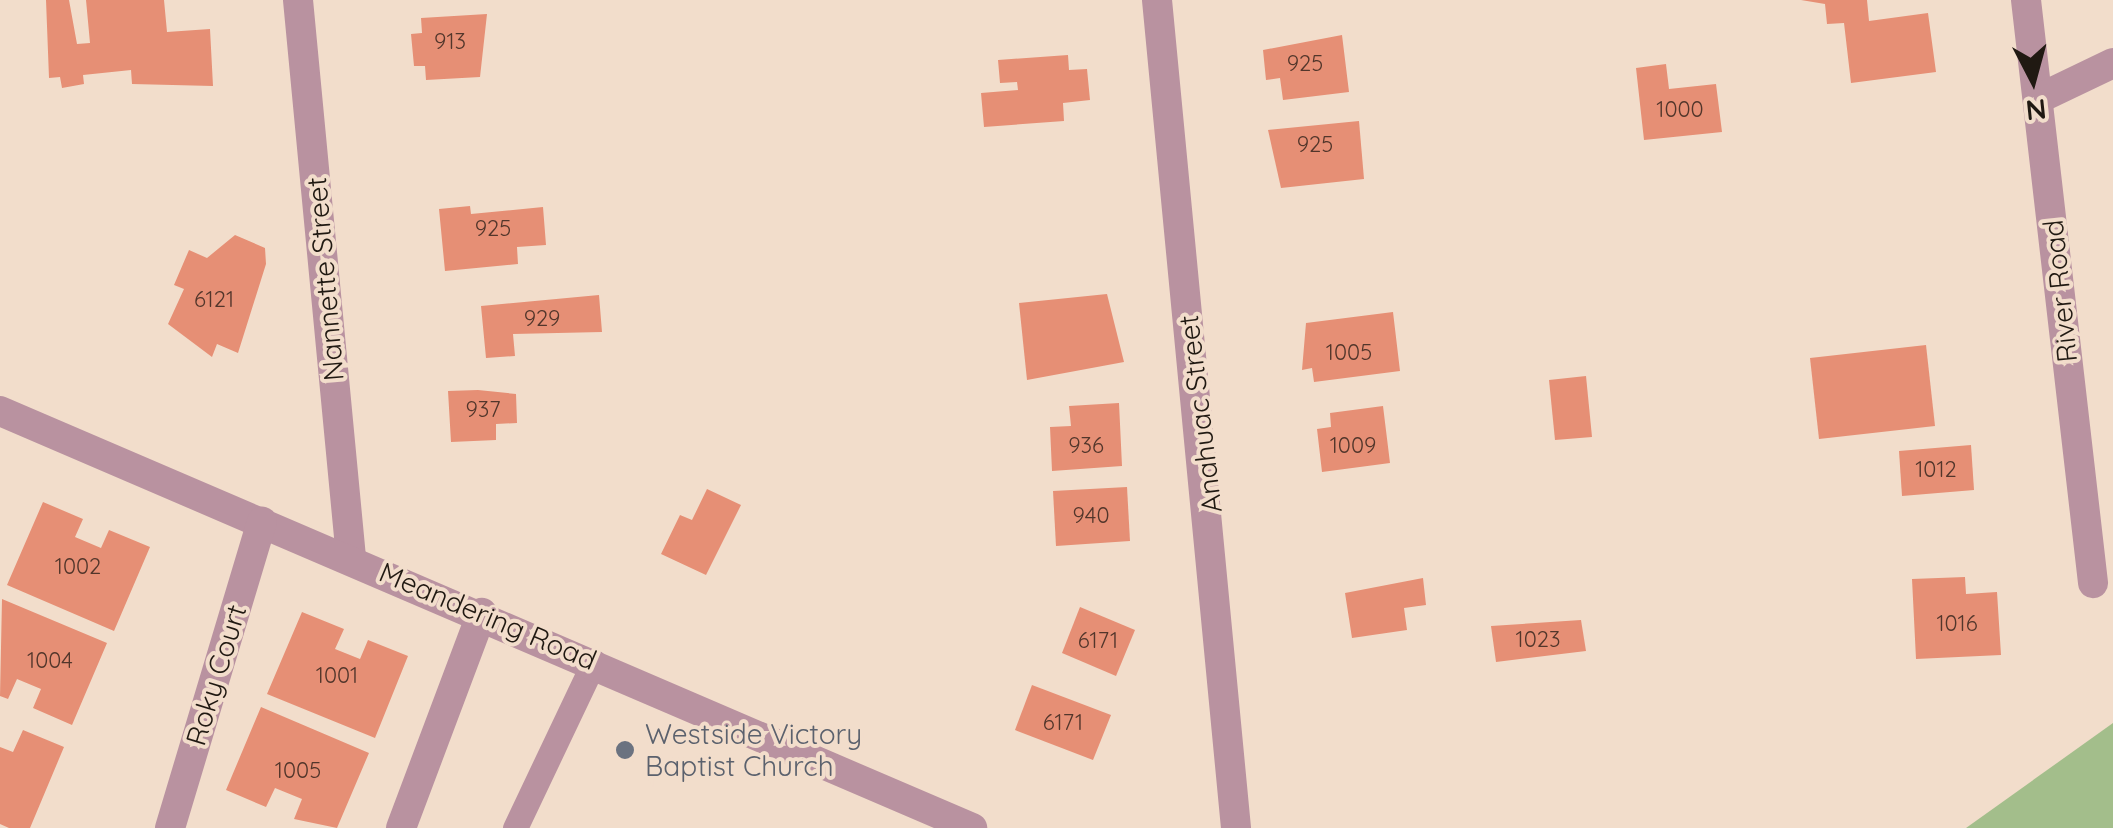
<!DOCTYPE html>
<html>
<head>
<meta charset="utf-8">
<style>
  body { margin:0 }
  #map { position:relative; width:2113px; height:828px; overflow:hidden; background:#f2ddcb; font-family:Quicksand,sans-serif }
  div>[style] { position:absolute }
  .green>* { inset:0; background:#a3be8b }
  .building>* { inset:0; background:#e68f75 }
  .lane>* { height:25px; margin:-12.5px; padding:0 12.5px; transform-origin:12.5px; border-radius:12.5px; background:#b992a0 }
  .street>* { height:30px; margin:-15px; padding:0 15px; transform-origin:15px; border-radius:15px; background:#b992a0 }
  .dots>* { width:28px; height:28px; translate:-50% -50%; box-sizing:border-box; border:5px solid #f2ddcb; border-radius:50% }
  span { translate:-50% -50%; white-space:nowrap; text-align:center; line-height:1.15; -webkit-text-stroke:8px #f2ddcb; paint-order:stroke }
  .number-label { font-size:22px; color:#52362b }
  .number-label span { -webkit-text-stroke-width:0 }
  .street-label { font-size:28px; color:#201912 }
  .worship-label { font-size:28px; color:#5b616d }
  .left { translate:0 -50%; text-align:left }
  .north { position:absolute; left:1983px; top:30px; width:100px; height:100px; -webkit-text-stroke:8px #f2ddcb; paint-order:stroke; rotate:174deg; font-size:28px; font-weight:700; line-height:40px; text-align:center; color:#201912 }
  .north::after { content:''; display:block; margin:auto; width:35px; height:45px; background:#201912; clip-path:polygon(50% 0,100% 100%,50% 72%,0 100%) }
</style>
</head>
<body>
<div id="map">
  <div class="green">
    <i style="clip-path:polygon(2113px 723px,2113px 828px,1966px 828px)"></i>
  </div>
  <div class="building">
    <i style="clip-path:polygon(46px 0,69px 0,77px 44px,90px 43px,86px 0,164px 0,167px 32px,210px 29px,213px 86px,132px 84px,131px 70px,83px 75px,84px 84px,62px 88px,60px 77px,49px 78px)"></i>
    <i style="clip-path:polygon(1801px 0,1867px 0,1869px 21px,1928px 13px,1936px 72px,1851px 83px,1844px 23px,1827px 24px,1825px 4px)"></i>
    <i style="clip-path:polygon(487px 14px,480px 77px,426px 80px,425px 66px,414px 66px,411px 34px,422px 33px,421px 18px)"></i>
    <i style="clip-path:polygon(1342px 35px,1349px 92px,1283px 100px,1280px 78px,1266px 80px,1263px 50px)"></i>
    <i style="clip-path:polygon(1068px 55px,1069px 70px,1087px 69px,1090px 100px,1063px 103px,1064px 121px,984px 127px,981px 93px,1018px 90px,1017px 82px,1000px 83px,998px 60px)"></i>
    <i style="clip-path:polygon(1666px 64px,1669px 89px,1716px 84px,1722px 132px,1644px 140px,1636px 68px)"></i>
    <i style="clip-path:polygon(1359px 121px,1364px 179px,1281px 188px,1268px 130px)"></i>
    <i style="clip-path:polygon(470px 206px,471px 214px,543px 207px,546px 245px,517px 247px,518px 264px,445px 271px,439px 209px)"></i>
    <i style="clip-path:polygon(235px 235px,265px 248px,266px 264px,238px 353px,217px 344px,212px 357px,168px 324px,184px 289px,174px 285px,189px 250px,207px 258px)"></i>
    <i style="clip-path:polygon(1107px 294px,1124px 362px,1027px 380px,1019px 303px)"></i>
    <i style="clip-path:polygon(599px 295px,602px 332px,513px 334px,515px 356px,486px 358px,481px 306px)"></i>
    <i style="clip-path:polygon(1393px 312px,1400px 371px,1314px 382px,1312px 368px,1302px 370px,1306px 323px)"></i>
    <i style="clip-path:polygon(1926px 345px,1935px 426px,1819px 439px,1810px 358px)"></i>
    <i style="clip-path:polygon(1586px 376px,1592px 437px,1555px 440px,1549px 380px)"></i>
    <i style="clip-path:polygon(478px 390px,516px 394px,517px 423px,496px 424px,496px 440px,451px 442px,448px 391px)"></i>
    <i style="clip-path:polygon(1119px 403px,1122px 466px,1052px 471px,1050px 427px,1071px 426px,1069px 406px)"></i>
    <i style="clip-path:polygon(1383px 406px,1390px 463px,1322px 472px,1317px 429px,1331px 427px,1330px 413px)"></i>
    <i style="clip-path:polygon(1971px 445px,1974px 490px,1902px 496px,1899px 451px)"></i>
    <i style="clip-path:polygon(1127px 487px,1130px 541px,1056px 546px,1053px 491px)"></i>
    <i style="clip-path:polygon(707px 489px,741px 505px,706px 575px,661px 554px,680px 515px,692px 520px)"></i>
    <i style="clip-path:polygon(43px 502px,83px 519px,75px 537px,101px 548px,109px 530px,150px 547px,114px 631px,7px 585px)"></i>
    <i style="clip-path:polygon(1965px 577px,1966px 594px,1997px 592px,2001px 655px,1916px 659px,1912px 579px)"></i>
    <i style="clip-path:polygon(1423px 578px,1426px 605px,1404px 608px,1407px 630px,1352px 638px,1345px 593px)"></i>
    <i style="clip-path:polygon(2px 599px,107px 643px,72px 725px,33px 708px,41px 689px,17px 679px,8px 699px,0 696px)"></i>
    <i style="clip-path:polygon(1080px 607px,1135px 630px,1116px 676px,1062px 653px)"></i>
    <i style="clip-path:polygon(302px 612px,344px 629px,335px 649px,360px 659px,368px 640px,408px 656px,375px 738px,267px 694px)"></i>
    <i style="clip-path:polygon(1581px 620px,1586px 651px,1496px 662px,1491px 626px)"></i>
    <i style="clip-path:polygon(1032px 685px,1111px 715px,1093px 760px,1015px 730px)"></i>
    <i style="clip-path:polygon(261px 707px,369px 753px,337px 828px,294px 819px,302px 799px,275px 788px,266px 807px,226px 790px)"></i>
    <i style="clip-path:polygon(23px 730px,64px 747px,30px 828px,9px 828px,0 824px,0 747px,13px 752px)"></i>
  </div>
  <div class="lane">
    <i style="left:515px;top:828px;width:184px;rotate:-64.6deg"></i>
  </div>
  <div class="street">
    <i style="left:298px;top:0;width:561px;rotate:84.57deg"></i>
    <i style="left:1157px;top:0;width:832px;rotate:84.55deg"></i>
    <i style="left:2026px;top:0;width:587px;rotate:83.44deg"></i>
    <i style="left:2038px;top:99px;width:83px;rotate:-25.6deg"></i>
    <i style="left:0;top:411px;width:1058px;rotate:23.22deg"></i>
    <i style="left:170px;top:828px;width:320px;rotate:-73.3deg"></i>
    <i style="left:401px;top:828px;width:230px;rotate:-69.4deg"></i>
  </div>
  <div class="dots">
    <i style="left:625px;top:750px;background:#6b7280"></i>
  </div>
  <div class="number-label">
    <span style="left:450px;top:42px">913</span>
    <span style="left:1305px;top:64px">925</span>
    <span style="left:1680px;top:110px">1000</span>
    <span style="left:1315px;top:145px">925</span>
    <span style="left:493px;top:229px">925</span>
    <span style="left:214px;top:300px">6121</span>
    <span style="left:542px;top:319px">929</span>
    <span style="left:1349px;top:353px">1005</span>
    <span style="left:483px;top:410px">937</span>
    <span style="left:1086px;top:446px">936</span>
    <span style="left:1353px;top:446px">1009</span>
    <span style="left:1936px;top:470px">1012</span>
    <span style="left:1091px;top:516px">940</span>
    <span style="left:78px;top:567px">1002</span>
    <span style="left:1957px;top:624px">1016</span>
    <span style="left:1538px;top:640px">1023</span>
    <span style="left:1098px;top:641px">6171</span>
    <span style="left:50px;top:661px">1004</span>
    <span style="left:337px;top:676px">1001</span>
    <span style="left:1063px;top:723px">6171</span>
    <span style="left:298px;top:771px">1005</span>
  </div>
  <div class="street-label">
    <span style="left:325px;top:279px;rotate:-95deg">Nannette Street</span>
    <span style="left:2060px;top:291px;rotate:-96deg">River Road</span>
    <span style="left:1200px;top:414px;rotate:-97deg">Anahuac Street</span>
    <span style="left:488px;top:616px;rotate:23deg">Meandering Road</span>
    <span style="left:216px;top:675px;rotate:-73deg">Roky Court</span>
  </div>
  <div class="worship-label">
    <span class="left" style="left:645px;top:750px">Westside Victory<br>Baptist Church</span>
  </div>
  <div class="north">N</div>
</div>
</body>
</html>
